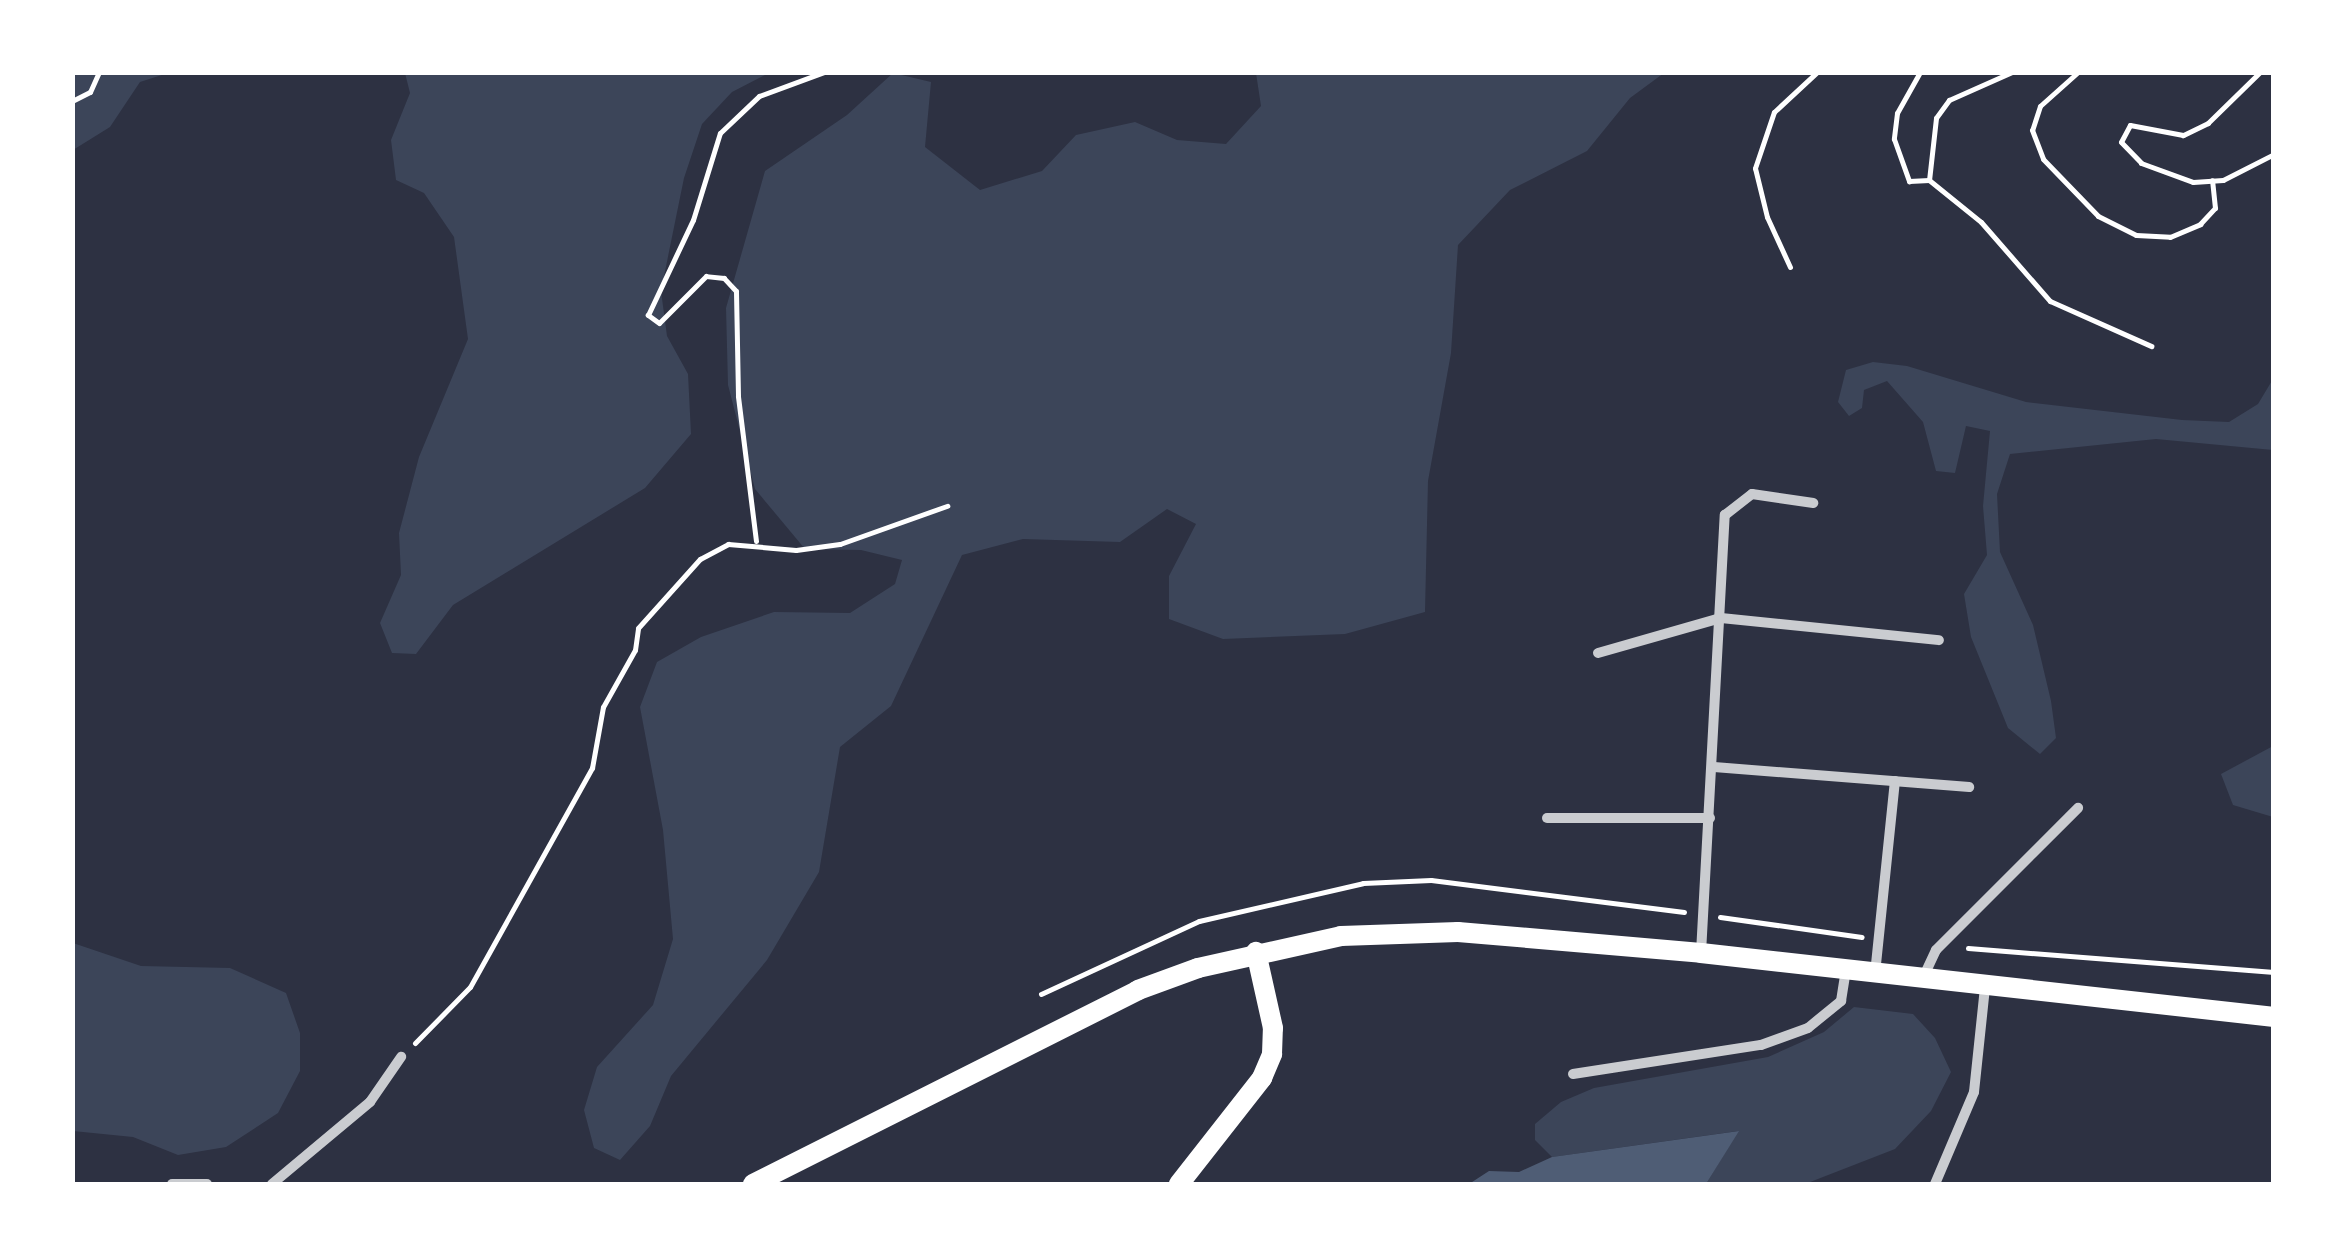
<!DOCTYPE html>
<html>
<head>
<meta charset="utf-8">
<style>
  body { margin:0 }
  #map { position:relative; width:2346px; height:1257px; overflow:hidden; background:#2d3142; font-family:Roboto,sans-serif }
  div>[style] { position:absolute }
  .green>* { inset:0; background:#3c4559 }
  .water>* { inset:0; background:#4f5d75 }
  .path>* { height:5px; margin:-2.5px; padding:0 2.5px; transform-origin:2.5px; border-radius:2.5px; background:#fff }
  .minor>* { height:10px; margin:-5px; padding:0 5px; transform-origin:5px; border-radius:5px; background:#caccd0 }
  .secondary>* { height:20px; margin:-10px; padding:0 10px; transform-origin:10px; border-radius:10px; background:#fff }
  span { translate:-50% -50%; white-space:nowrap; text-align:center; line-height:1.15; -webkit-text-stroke:8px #fff; paint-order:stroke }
  .frame { position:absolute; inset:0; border:75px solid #fff; pointer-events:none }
</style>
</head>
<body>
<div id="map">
  <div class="green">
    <i style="clip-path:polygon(73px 73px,168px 73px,140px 82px,110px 127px,73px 150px)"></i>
    <i style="clip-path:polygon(405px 73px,769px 73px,732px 92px,702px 124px,684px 178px,661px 291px,667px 336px,688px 374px,691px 434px,645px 488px,453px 605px,416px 654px,392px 653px,380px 623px,401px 575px,399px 533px,419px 457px,468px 339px,454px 237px,424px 193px,396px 180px,391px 140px,410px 93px)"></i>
    <i style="clip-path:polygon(893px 73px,931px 82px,925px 147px,980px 190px,1042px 171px,1076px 135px,1135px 122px,1177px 140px,1226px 144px,1261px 106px,1256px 73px,1664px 73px,1630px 98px,1587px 151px,1510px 190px,1458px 245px,1451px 353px,1428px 481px,1425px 612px,1345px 634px,1223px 639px,1169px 619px,1169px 576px,1196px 524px,1167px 509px,1120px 542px,1023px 539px,962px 555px,891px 706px,840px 747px,819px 872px,767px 960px,671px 1076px,650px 1126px,620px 1160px,594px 1148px,584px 1110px,597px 1067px,653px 1005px,673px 939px,663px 830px,640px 707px,657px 662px,701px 637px,774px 612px,850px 613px,895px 584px,902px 560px,861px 550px,805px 549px,755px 489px,728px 385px,726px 308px,765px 171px,847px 115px)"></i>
    <i style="clip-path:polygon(1873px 362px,1907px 366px,2026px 402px,2182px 420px,2229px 422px,2258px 404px,2273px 379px,2273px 450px,2156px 439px,2010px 454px,1997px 494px,2000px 552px,2033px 625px,2051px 701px,2056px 738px,2040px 754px,2008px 728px,1971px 637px,1964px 594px,1987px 555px,1983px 506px,1990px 431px,1966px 426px,1955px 473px,1936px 471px,1923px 422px,1887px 381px,1864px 390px,1862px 408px,1849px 416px,1838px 402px,1846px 370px)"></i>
    <i style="clip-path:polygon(2273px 746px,2273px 817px,2233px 805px,2221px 774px)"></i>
    <i style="clip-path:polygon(73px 943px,141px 966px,230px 968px,286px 993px,300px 1033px,300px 1071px,278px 1113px,226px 1147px,178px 1155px,133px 1137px,73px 1131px)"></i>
    <i style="clip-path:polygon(1854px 1007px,1913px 1014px,1935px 1038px,1951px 1072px,1931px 1111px,1895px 1149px,1805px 1184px,1706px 1184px,1738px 1131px,1552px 1157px,1535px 1140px,1535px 1124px,1561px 1102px,1594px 1088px,1768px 1057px,1824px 1032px)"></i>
  </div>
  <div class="water">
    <i style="clip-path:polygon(1739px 1131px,1706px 1184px,1469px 1184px,1489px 1171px,1519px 1172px,1552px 1157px)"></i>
  </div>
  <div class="path">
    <i style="left:1920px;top:72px;width:47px;rotate:119.3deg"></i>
    <i style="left:1897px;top:113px;width:26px;rotate:97deg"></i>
    <i style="left:1894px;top:139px;width:45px;rotate:70.3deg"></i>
    <i style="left:1909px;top:181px;width:20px;rotate:-3deg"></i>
    <i style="left:2012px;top:72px;width:69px;rotate:156deg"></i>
    <i style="left:1949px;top:100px;width:22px;rotate:126deg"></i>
    <i style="left:1936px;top:118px;width:62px;rotate:96.4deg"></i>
    <i style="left:1929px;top:180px;width:67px;rotate:38.9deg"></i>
    <i style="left:1981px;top:222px;width:105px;rotate:48.9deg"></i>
    <i style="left:2050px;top:301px;width:111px;rotate:24deg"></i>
    <i style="left:2078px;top:72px;width:51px;rotate:138.2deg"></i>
    <i style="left:2040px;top:106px;width:25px;rotate:108deg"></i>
    <i style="left:2032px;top:130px;width:31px;rotate:69deg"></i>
    <i style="left:2043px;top:159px;width:79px;rotate:46deg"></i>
    <i style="left:2098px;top:216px;width:42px;rotate:26.6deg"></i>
    <i style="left:2136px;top:235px;width:34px;rotate:3deg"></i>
    <i style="left:2170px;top:237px;width:33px;rotate:-23deg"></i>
    <i style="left:2200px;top:224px;width:22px;rotate:-47deg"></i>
    <i style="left:2215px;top:208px;width:28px;rotate:-96deg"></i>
    <i style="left:2260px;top:72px;width:73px;rotate:135.6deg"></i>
    <i style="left:2208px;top:123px;width:28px;rotate:154deg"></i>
    <i style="left:2183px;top:135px;width:54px;rotate:-169.3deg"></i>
    <i style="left:2130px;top:125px;width:19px;rotate:118deg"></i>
    <i style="left:2121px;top:142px;width:29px;rotate:46deg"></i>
    <i style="left:2141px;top:163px;width:55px;rotate:20.1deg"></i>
    <i style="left:2193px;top:182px;width:30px;rotate:-4deg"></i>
    <i style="left:2223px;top:180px;width:57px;rotate:-27deg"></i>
    <i style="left:72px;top:101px;width:20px;rotate:-27deg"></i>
    <i style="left:90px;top:92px;width:22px;rotate:-66deg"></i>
    <i style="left:1790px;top:267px;width:55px;rotate:-114.7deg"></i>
    <i style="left:1767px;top:217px;width:50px;rotate:-103.8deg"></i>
    <i style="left:1755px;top:168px;width:59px;rotate:-71.3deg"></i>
    <i style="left:1774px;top:112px;width:59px;rotate:-42.9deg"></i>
    <i style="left:756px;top:541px;width:146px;rotate:-97.1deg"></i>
    <i style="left:738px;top:396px;width:105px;rotate:-91.1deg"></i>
    <i style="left:736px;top:291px;width:18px;rotate:-133deg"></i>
    <i style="left:724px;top:278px;width:18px;rotate:-174deg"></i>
    <i style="left:706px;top:276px;width:66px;rotate:135deg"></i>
    <i style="left:659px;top:323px;width:14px;rotate:-144deg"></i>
    <i style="left:648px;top:315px;width:105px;rotate:-64.7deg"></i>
    <i style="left:693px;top:220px;width:91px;rotate:-72.8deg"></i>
    <i style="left:720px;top:133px;width:54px;rotate:-43.5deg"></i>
    <i style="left:759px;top:96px;width:69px;rotate:-20.3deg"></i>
    <i style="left:1720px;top:917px;width:143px;rotate:8deg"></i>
    <i style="left:1968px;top:948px;width:307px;rotate:4.5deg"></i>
    <i style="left:1041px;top:994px;width:174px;rotate:-24.8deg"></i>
    <i style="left:1199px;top:921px;width:168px;rotate:-13deg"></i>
    <i style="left:1363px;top:883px;width:68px;rotate:-2.5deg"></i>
    <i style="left:1431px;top:880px;width:255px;rotate:7.2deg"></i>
    <i style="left:415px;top:1043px;width:78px;rotate:-45.5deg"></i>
    <i style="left:470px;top:987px;width:251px;rotate:-60.9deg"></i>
    <i style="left:592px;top:768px;width:62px;rotate:-79.8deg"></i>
    <i style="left:603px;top:707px;width:65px;rotate:-60.7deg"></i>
    <i style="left:635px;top:650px;width:22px;rotate:-82deg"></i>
    <i style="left:638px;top:628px;width:93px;rotate:-48.1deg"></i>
    <i style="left:700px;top:559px;width:32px;rotate:-28deg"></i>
    <i style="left:728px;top:544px;width:68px;rotate:5deg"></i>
    <i style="left:796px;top:550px;width:44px;rotate:-7.8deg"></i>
    <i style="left:840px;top:544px;width:114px;rotate:-19.6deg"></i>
  </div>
  <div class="minor">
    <i style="left:1598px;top:653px;width:128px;rotate:-15.9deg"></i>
    <i style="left:1721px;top:618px;width:219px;rotate:5.8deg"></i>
    <i style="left:1714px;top:767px;width:256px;rotate:4.5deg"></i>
    <i style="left:1547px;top:818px;width:163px"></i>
    <i style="left:1701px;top:953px;width:439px;rotate:-86.9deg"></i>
    <i style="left:1725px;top:515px;width:34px;rotate:-38deg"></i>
    <i style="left:1752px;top:494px;width:62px;rotate:8.4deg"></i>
    <i style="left:1875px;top:974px;width:194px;rotate:-84.1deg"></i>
    <i style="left:1922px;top:980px;width:33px;rotate:-65deg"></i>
    <i style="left:1936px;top:950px;width:201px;rotate:-45deg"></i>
    <i style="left:1573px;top:1074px;width:190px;rotate:-8.8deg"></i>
    <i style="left:1761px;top:1045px;width:50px;rotate:-19.9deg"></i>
    <i style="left:1808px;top:1028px;width:43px;rotate:-39.3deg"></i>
    <i style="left:1841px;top:1001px;width:30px;rotate:-81deg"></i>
    <i style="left:172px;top:1184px;width:35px"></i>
    <i style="left:272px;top:1184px;width:128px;rotate:-39.9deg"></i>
    <i style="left:370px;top:1102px;width:55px;rotate:-55.4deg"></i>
    <i style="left:1935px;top:1184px;width:100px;rotate:-67deg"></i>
    <i style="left:1974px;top:1092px;width:105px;rotate:-84deg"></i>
  </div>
  <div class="secondary">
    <i style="left:753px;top:1184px;width:431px;rotate:-26.7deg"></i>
    <i style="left:1138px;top:990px;width:64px;rotate:-20.1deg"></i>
    <i style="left:1198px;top:968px;width:147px;rotate:-12.6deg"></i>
    <i style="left:1341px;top:936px;width:117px;rotate:-2deg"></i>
    <i style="left:1458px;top:932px;width:244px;rotate:4.9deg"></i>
    <i style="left:1701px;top:953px;width:577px;rotate:6.37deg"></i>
    <i style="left:1179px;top:1184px;width:135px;rotate:-51.9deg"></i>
    <i style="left:1262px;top:1078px;width:26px;rotate:-67deg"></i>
    <i style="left:1272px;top:1054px;width:26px;rotate:-88deg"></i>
    <i style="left:1273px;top:1028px;width:78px;rotate:-102.6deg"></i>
  </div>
  <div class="frame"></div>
</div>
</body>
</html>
